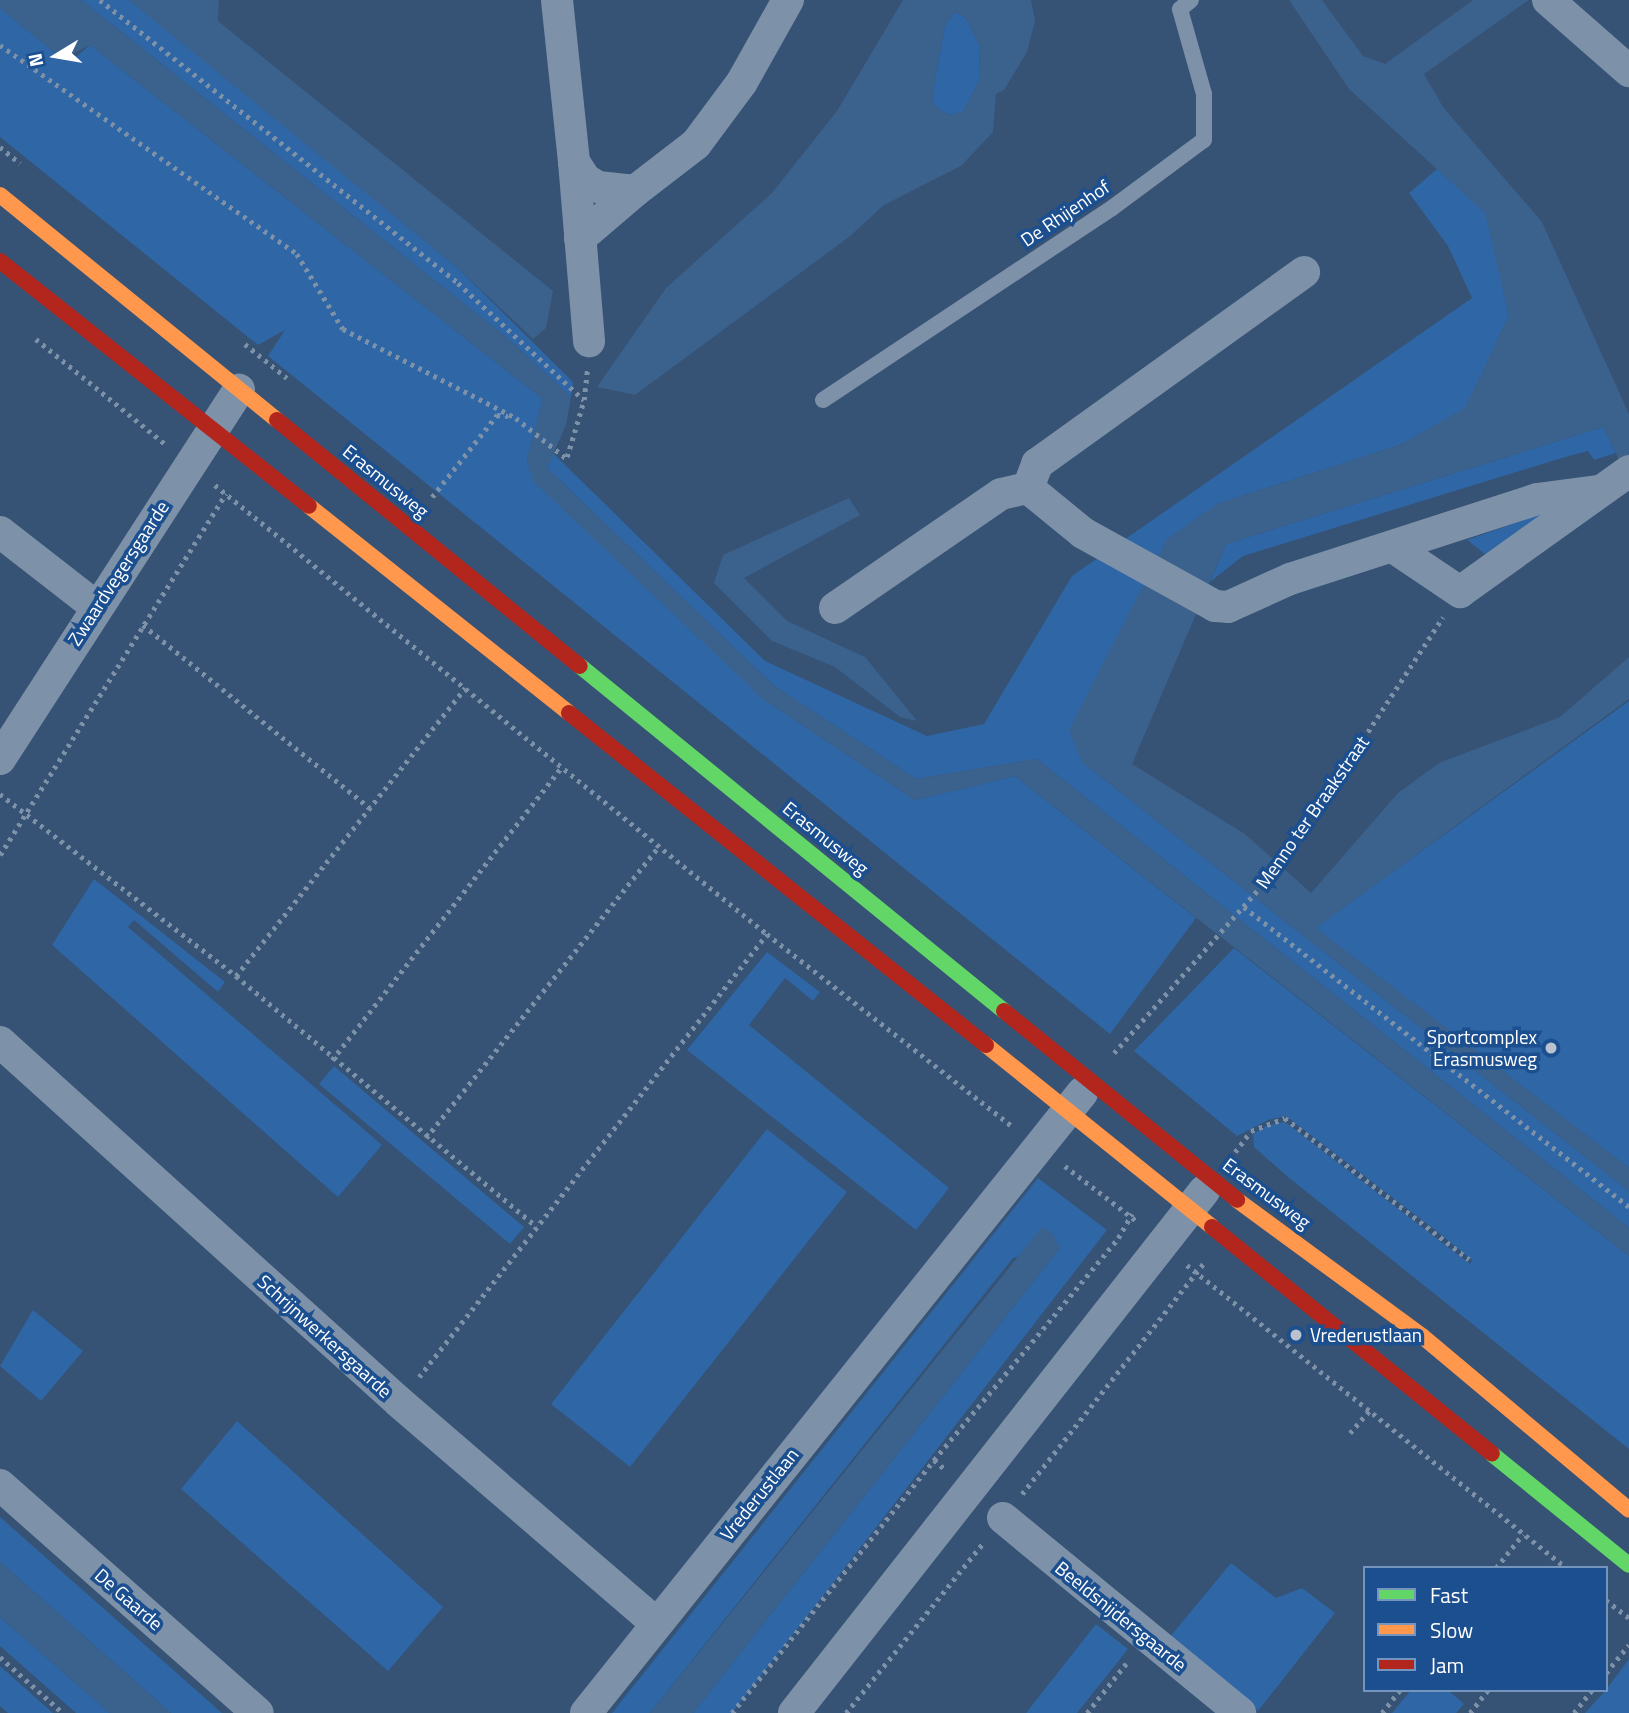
<!DOCTYPE html>
<html>
<head>
<meta charset="utf-8">
<style>
  body { margin:0 }
  #map { position:relative; width:1629px; height:1713px; overflow:hidden; background:#365274; font-family:"Titillium Web",sans-serif }
  div>[style] { position:absolute }
  .green>* { inset:0; background:#2f66a5 }
  .water>* { inset:0; background:#3b618d }
  .path>* { height:4.5px; margin-top:-2.25px; transform-origin:0; background:repeating-linear-gradient(90deg,#7d92a8 0 3.5px,transparent 0 8.5px) }
  .lane>* { height:16px; margin:-8px; padding:0 8px; transform-origin:8px; border-radius:8px; background:#7d92a8 }
  .street>* { height:32px; margin:-16px; padding:0 16px; transform-origin:16px; border-radius:16px; background:#7d92a8 }
  .fast>* { height:16px; margin:-8px; padding:0 8px; transform-origin:8px; border-radius:8px; background:#63d668 }
  .slow>* { height:16px; margin:-8px; padding:0 8px; transform-origin:8px; border-radius:8px; background:#ff974d }
  .jam>* { height:16px; margin:-8px; padding:0 8px; transform-origin:8px; border-radius:8px; background:#b3261e }
  .dots>* { width:19px; height:19px; translate:-50% -50%; box-sizing:border-box; border:4px solid #1b4f8f; border-radius:50% }
  span { translate:-50% -50%; white-space:nowrap; text-align:center; line-height:1.15; -webkit-text-stroke:7px #1b4f8f; paint-order:stroke }
  .street-label { font-size:19px; color:#fff }
  .poi-label { font-size:19px; color:#fff }
  .right { translate:-100% -50%; text-align:right }
  .left { translate:0 -50%; text-align:left }
  .legend { position:absolute; left:1363px; top:1566px; width:245px; height:126px; box-sizing:border-box; background:#1b4f8f; border:2px solid #7695bc; margin:0; padding:9px 12px; list-style:none; font-size:21px; color:#fff }
  .legend li { display:flex; align-items:center; gap:14px; height:35px }
  .legend b { width:35px; border:2px solid #7695bc }
  .north { position:absolute; left:21px; top:21px; width:70px; height:70px; -webkit-text-stroke:5px #1b4f8f; paint-order:stroke; rotate:259deg; font-size:19px; font-weight:700; line-height:28px; text-align:center; color:#fff }
  .north::after { content:''; display:block; margin:auto; width:24px; height:32px; background:#fff; clip-path:polygon(50% 0,100% 100%,50% 72%,0 100%) }
</style>
</head>
<body>
<div id="map">
  <div class="green">
    <i style="clip-path:polygon(81px 0,129px 0,177px 36px,459px 269px,573px 382px,571px 397px,506px 337px)"></i>
    <i style="clip-path:polygon(0 8px,63px 59px,77px 56px,90px 45px,543px 399px,527px 460px,762px 698px,915px 800px,1015px 776px,1196px 918px,1110px 1034px,268px 356px,285px 330px,258px 345px,0 137px)"></i>
    <i style="clip-path:polygon(955px 12px,966px 18px,979px 45px,980px 79px,963px 112px,948px 115px,934px 105px,932px 97px,945px 25px)"></i>
    <i style="clip-path:polygon(1437px 169px,1486px 213px,1509px 315px,1466px 408px,1400px 445px,1217px 504px,1082px 762px,1629px 1191px,1629px 1228px,1037px 759px,916px 779px,773px 685px,547px 468px,552px 452px,765px 661px,927px 736px,984px 724px,1072px 576px,1472px 298px,1448px 246px,1409px 193px)"></i>
    <i style="clip-path:polygon(1603px 427px,1616px 453px,1594px 460px,1588px 451px,1562px 458px,1243px 556px,1210px 582px,1226px 544px)"></i>
    <i style="clip-path:polygon(1538px 515px,1544px 516px,1486px 555px,1467px 540px)"></i>
    <i style="clip-path:polygon(1629px 701px,1629px 1168px,1315px 928px)"></i>
    <i style="clip-path:polygon(94px 879px,225px 982px,218px 992px,134px 920px,128px 927px,382px 1145px,338px 1197px,52px 945px)"></i>
    <i style="clip-path:polygon(1234px 948px,1629px 1256px,1629px 1449px,1288px 1177px,1254px 1147px,1253px 1134px,1268px 1125px,1285px 1122px,1470px 1264px,1472px 1260px,1439px 1233px,1286px 1116px,1268px 1120px,1237px 1136px,1134px 1051px)"></i>
    <i style="clip-path:polygon(767px 952px,820px 992px,813px 1001px,785px 978px,749px 1025px,949px 1188px,916px 1230px,687px 1050px)"></i>
    <i style="clip-path:polygon(334px 1066px,524px 1227px,510px 1244px,319px 1084px)"></i>
    <i style="clip-path:polygon(767px 1129px,847px 1192px,630px 1467px,551px 1404px)"></i>
    <i style="clip-path:polygon(1038px 1178px,1107px 1230px,732px 1713px,693px 1713px,1060px 1248px,1013px 1258px,650px 1713px,612px 1713px)"></i>
    <i style="clip-path:polygon(33px 1310px,83px 1351px,41px 1401px,0 1366px)"></i>
    <i style="clip-path:polygon(237px 1421px,443px 1607px,388px 1671px,181px 1489px)"></i>
    <i style="clip-path:polygon(0 1517px,222px 1713px,171px 1713px,0 1562px)"></i>
    <i style="clip-path:polygon(1231px 1563px,1276px 1598px,1302px 1588px,1335px 1613px,1258px 1711px,1169px 1638px)"></i>
    <i style="clip-path:polygon(0 1617px,110px 1713px,76px 1713px,0 1646px)"></i>
    <i style="clip-path:polygon(1096px 1624px,1128px 1649px,1077px 1713px,1026px 1713px)"></i>
    <i style="clip-path:polygon(1629px 1659px,1629px 1713px,1585px 1713px,1606px 1690px)"></i>
    <i style="clip-path:polygon(0 1666px,53px 1713px,8px 1713px,0 1706px)"></i>
    <i style="clip-path:polygon(1411px 1690px,1448px 1690px,1464px 1704px,1456px 1713px,1392px 1713px)"></i>
  </div>
  <div class="water">
    <i style="clip-path:polygon(0 0,81px 0,506px 337px,571px 397px,566px 425px,547px 468px,773px 685px,916px 779px,1037px 759px,1629px 1228px,1629px 1256px,1015px 776px,915px 800px,762px 698px,533px 481px,527px 460px,543px 399px,90px 45px,63px 59px,0 8px)"></i>
    <i style="clip-path:polygon(129px 0,219px 0,218px 21px,553px 291px,546px 328px,533px 339px,459px 269px)"></i>
    <i style="clip-path:polygon(evenodd,903px 0,1031px 0,1035px 21px,1027px 52px,1004px 90px,996px 94px,993px 132px,961px 166px,884px 205px,849px 237px,635px 395px,597px 387px,666px 288px,772px 193px,837px 111px,903px 0,955px 12px,966px 18px,979px 45px,980px 79px,963px 112px,948px 115px,934px 105px,932px 97px,945px 25px,955px 12px)"></i>
    <i style="clip-path:polygon(1289px 0,1322px 0,1363px 56px,1385px 64px,1473px 0,1529px 0,1424px 74px,1443px 107px,1542px 222px,1629px 414px,1629px 480px,1603px 427px,1226px 544px,1132px 764px,1245px 834px,1311px 893px,1398px 793px,1439px 763px,1560px 717px,1629px 657px,1629px 699px,1316px 928px,1629px 1168px,1629px 1191px,1082px 762px,1069px 730px,1167px 539px,1217px 504px,1400px 445px,1465px 408px,1509px 315px,1485px 213px,1349px 89px)"></i>
    <i style="clip-path:polygon(849px 498px,860px 515px,744px 578px,787px 621px,865px 657px,917px 721px,900px 717px,835px 667px,772px 641px,714px 583px,723px 555px)"></i>
    <i style="clip-path:polygon(1042px 1227px,1052px 1233px,1060px 1248px,693px 1713px,650px 1713px)"></i>
    <i style="clip-path:polygon(0 1562px,171px 1713px,110px 1713px,0 1617px)"></i>
  </div>
  <div class="path">
    <i style="left:100px;top:0;width:456px;rotate:38.3deg"></i>
    <i style="left:458px;top:283px;width:172px;rotate:42.9deg"></i>
    <i style="left:0;top:45px;width:363px;rotate:35.1deg"></i>
    <i style="left:297px;top:254px;width:88px;rotate:58.5deg"></i>
    <i style="left:343px;top:329px;width:195px;rotate:27.2deg"></i>
    <i style="left:516px;top:418px;width:64px;rotate:38.7deg"></i>
    <i style="left:0;top:147px;width:26px;rotate:39deg"></i>
    <i style="left:36px;top:339px;width:166px;rotate:39.1deg"></i>
    <i style="left:245px;top:344px;width:54px;rotate:39deg"></i>
    <i style="left:567px;top:457px;width:59px;rotate:-73.4deg"></i>
    <i style="left:584px;top:400px;width:30px;rotate:-84deg"></i>
    <i style="left:215px;top:485px;width:712px;rotate:39.13deg"></i>
    <i style="left:767px;top:934px;width:313px;rotate:38.1deg"></i>
    <i style="left:432px;top:497px;width:105px;rotate:-51.6deg"></i>
    <i style="left:497px;top:415px;width:11px;rotate:5deg"></i>
    <i style="left:143px;top:625px;width:292px;rotate:38.9deg"></i>
    <i style="left:0;top:794px;width:298px;rotate:37.6deg"></i>
    <i style="left:236px;top:976px;width:391px;rotate:39.8deg"></i>
    <i style="left:0;top:855px;width:426px;rotate:-58deg"></i>
    <i style="left:1244px;top:907px;width:488px;rotate:37.9deg"></i>
    <i style="left:236px;top:976px;width:368px;rotate:-51.5deg"></i>
    <i style="left:1114px;top:1053px;width:257px;rotate:-48.6deg"></i>
    <i style="left:1284px;top:860px;width:290px;rotate:-56.8deg"></i>
    <i style="left:332px;top:1060px;width:372px;rotate:-51.9deg"></i>
    <i style="left:426px;top:1138px;width:374px;rotate:-51.4deg"></i>
    <i style="left:1235px;top:1152px;width:26px;rotate:-53deg"></i>
    <i style="left:1251px;top:1131px;width:36px;rotate:-21deg"></i>
    <i style="left:1285px;top:1118px;width:232px;rotate:37.5deg"></i>
    <i style="left:1065px;top:1166px;width:92px;rotate:37.5deg"></i>
    <i style="left:1187px;top:1265px;width:485px;rotate:38.6deg"></i>
    <i style="left:419px;top:1377px;width:563px;rotate:-51.85deg"></i>
    <i style="left:1350px;top:1433px;width:32px;rotate:-49deg"></i>
    <i style="left:934px;top:1460px;width:16px;rotate:40deg"></i>
    <i style="left:1022px;top:1494px;width:293px;rotate:-51.8deg"></i>
    <i style="left:1496px;top:1568px;width:43px;rotate:-51.5deg"></i>
    <i style="left:1606px;top:1600px;width:29px;rotate:38deg"></i>
    <i style="left:0;top:1657px;width:84px;rotate:41.6deg"></i>
    <i style="left:1606px;top:1673px;width:36px;rotate:-51deg"></i>
    <i style="left:732px;top:1713px;width:324px;rotate:-51.4deg"></i>
    <i style="left:934px;top:1460px;width:288px;rotate:-50.3deg"></i>
    <i style="left:1118px;top:1238px;width:28px;rotate:-60deg"></i>
    <i style="left:846px;top:1713px;width:220px;rotate:-51.1deg"></i>
    <i style="left:1087px;top:1713px;width:66px;rotate:-51.7deg"></i>
    <i style="left:1382px;top:1713px;width:29px;rotate:-52deg"></i>
    <i style="left:1470px;top:1713px;width:29px;rotate:-52deg"></i>
    <i style="left:1574px;top:1713px;width:29px;rotate:-52deg"></i>
  </div>
  <div class="lane">
    <i style="left:823px;top:400px;width:347px;rotate:-33.6deg"></i>
    <i style="left:1112px;top:208px;width:114px;rotate:-36.5deg"></i>
    <i style="left:1204px;top:140px;width:46px;rotate:-90deg"></i>
    <i style="left:1204px;top:94px;width:88px;rotate:-105.8deg"></i>
    <i style="left:1180px;top:9px;width:14px;rotate:-39deg"></i>
  </div>
  <div class="street">
    <i style="left:557px;top:0;width:163px;rotate:84deg"></i>
    <i style="left:574px;top:162px;width:20px;rotate:57deg"></i>
    <i style="left:585px;top:179px;width:15px;rotate:32deg"></i>
    <i style="left:598px;top:187px;width:37px;rotate:6deg"></i>
    <i style="left:635px;top:191px;width:77px;rotate:-37.6deg"></i>
    <i style="left:696px;top:144px;width:77px;rotate:-53.4deg"></i>
    <i style="left:742px;top:82px;width:94px;rotate:-60.7deg"></i>
    <i style="left:1548px;top:0;width:108px;rotate:41.2deg"></i>
    <i style="left:574px;top:162px;width:180px;rotate:85.2deg"></i>
    <i style="left:580px;top:238px;width:72px;rotate:-40.5deg"></i>
    <i style="left:1028px;top:488px;width:71px;rotate:39.3deg"></i>
    <i style="left:1083px;top:533px;width:151px;rotate:28.9deg"></i>
    <i style="left:1215px;top:606px;width:13px;rotate:4deg"></i>
    <i style="left:1228px;top:607px;width:68px;rotate:-24.3deg"></i>
    <i style="left:1290px;top:579px;width:260px;rotate:-17.9deg"></i>
    <i style="left:1537px;top:499px;width:63px;rotate:-7.4deg"></i>
    <i style="left:0;top:532px;width:120px;rotate:37.9deg"></i>
    <i style="left:1393px;top:547px;width:81px;rotate:33.9deg"></i>
    <i style="left:1460px;top:592px;width:208px;rotate:-35.6deg"></i>
    <i style="left:835px;top:608px;width:201px;rotate:-34.5deg"></i>
    <i style="left:1001px;top:494px;width:28px;rotate:-13deg"></i>
    <i style="left:1028px;top:488px;width:26px;rotate:-69deg"></i>
    <i style="left:1037px;top:464px;width:329px;rotate:-35.7deg"></i>
    <i style="left:0;top:759px;width:440px;rotate:-57.1deg"></i>
    <i style="left:0;top:1042px;width:537px;rotate:42.06deg"></i>
    <i style="left:399px;top:1402px;width:339px;rotate:40.7deg"></i>
    <i style="left:0;top:1485px;width:344px;rotate:41.5deg"></i>
    <i style="left:1003px;top:1518px;width:307px;rotate:39.4deg"></i>
    <i style="left:586px;top:1713px;width:794px;rotate:-51.34deg"></i>
    <i style="left:794px;top:1713px;width:664px;rotate:-51.85deg"></i>
  </div>
  <div class="fast">
    <i style="left:580px;top:666px;width:547px;rotate:39.13deg"></i>
    <i style="left:1492px;top:1454px;width:176px;rotate:39deg"></i>
  </div>
  <div class="slow">
    <i style="left:0;top:195px;width:357px;rotate:39.1deg"></i>
    <i style="left:309px;top:506px;width:332px;rotate:38.5deg"></i>
    <i style="left:986px;top:1045px;width:290px;rotate:38.8deg"></i>
    <i style="left:1237px;top:1200px;width:230px;rotate:36.3deg"></i>
    <i style="left:1422px;top:1336px;width:270px;rotate:40deg"></i>
  </div>
  <div class="jam">
    <i style="left:0;top:261px;width:394px;rotate:38.4deg"></i>
    <i style="left:277px;top:420px;width:390px;rotate:39.1deg"></i>
    <i style="left:569px;top:713px;width:533px;rotate:38.53deg"></i>
    <i style="left:1004px;top:1011px;width:300px;rotate:39deg"></i>
    <i style="left:1212px;top:1227px;width:360px;rotate:39deg"></i>
  </div>
  <div class="dots">
    <i style="left:1551px;top:1048px;background:#b9c2ce"></i>
    <i style="left:1296px;top:1335px;background:#b9c2ce"></i>
  </div>
  <div class="street-label">
    <span style="left:1065px;top:213px;rotate:-34deg">De Rhijenhof</span>
    <span style="left:386px;top:481px;rotate:39deg">Erasmusweg</span>
    <span style="left:118px;top:573px;rotate:-57deg">Zwaardvegersgaarde</span>
    <span style="left:1312px;top:812px;rotate:-55deg">Menno ter Braakstraat</span>
    <span style="left:826px;top:838px;rotate:39deg">Erasmusweg</span>
    <span style="left:1267px;top:1193px;rotate:37deg">Erasmusweg</span>
    <span style="left:325px;top:1336px;rotate:42deg">Schrijnwerkersgaarde</span>
    <span style="left:759px;top:1494px;rotate:-51deg">Vrederustlaan</span>
    <span style="left:129px;top:1599px;rotate:41deg">De Gaarde</span>
    <span style="left:1121px;top:1616px;rotate:39deg">Beeldsnijdersgaarde</span>
  </div>
  <div class="poi-label">
    <span class="right" style="left:1537px;top:1048px">Sportcomplex<br>Erasmusweg</span>
    <span class="left" style="left:1310px;top:1335px">Vrederustlaan</span>
  </div>
  <ul class="legend">
  <li><b style="height:9px;background:#63d668"></b>Fast</li>
  <li><b style="height:9px;background:#ff974d"></b>Slow</li>
  <li><b style="height:9px;background:#b3261e"></b>Jam</li>
  </ul>
  <div class="north">N</div>
</div>
</body>
</html>
